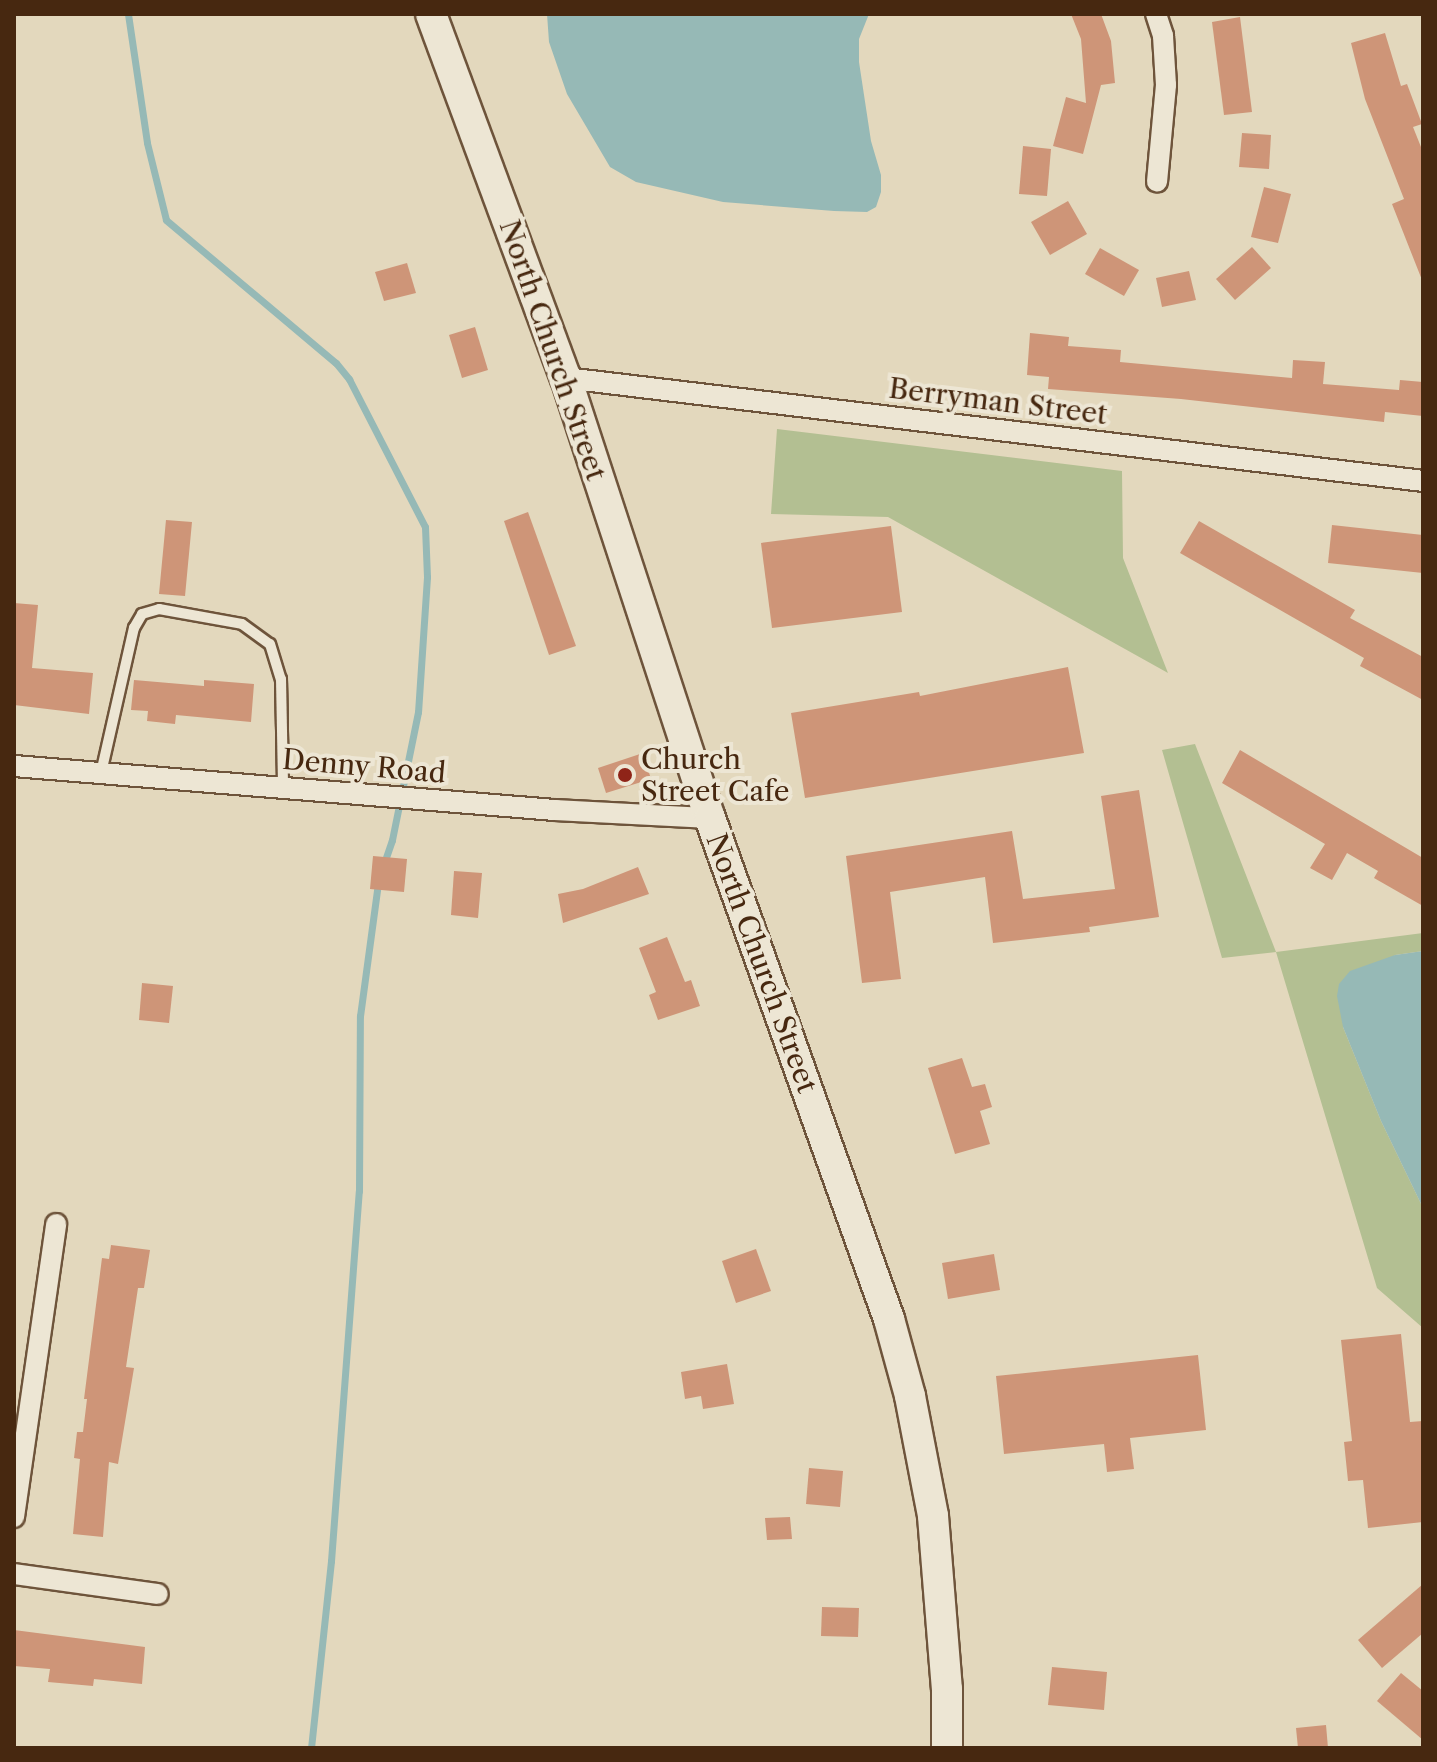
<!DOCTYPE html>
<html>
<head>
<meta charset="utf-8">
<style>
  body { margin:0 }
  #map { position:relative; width:1437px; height:1762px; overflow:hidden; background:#e3d8bd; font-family:"Libre Caslon Text",serif }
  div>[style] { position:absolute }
  .green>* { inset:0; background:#b3bf92 }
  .water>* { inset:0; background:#96b9b6 }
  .stream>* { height:7px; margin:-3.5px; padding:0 3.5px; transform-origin:3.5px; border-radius:3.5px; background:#96b9b6 }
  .building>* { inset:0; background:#ce9578 }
  .roads { filter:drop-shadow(2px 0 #6e543b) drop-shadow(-2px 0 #6e543b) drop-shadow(0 2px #6e543b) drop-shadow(0 -2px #6e543b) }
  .service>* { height:10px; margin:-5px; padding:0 5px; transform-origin:5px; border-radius:5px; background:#ede6d4 }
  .minor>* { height:20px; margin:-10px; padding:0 10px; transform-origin:10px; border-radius:10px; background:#ede6d4 }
  .secondary>* { height:30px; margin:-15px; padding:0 15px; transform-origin:15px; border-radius:15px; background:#ede6d4 }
  .dots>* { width:22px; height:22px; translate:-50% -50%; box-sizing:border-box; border:4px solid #ede6d4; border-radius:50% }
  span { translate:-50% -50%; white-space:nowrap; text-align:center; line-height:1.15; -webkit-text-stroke:8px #ede6d4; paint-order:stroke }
  .street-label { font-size:28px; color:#472810 }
  .poi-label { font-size:28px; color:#472810 }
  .left { translate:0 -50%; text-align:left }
  .frame { position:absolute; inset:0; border:16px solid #472810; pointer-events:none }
</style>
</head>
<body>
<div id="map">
  <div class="green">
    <i style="clip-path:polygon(777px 429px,1122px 471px,1123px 558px,1168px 673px,888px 517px,771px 514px)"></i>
    <i style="clip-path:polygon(1195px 744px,1276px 952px,1423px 933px,1423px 951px,1395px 955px,1343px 1027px,1381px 1121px,1423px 1208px,1423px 1328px,1377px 1288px,1276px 952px,1222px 958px,1162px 750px)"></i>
  </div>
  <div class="water">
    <i style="clip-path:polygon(547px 14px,869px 14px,859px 39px,859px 62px,871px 141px,881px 175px,881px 192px,876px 207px,867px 212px,834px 211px,723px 202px,636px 182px,610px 167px,567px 94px,549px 42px)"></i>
    <i style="clip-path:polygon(1423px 951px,1423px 1208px,1381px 1121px,1343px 1027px,1337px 996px,1339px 984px,1350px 971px,1395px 955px)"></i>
  </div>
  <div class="stream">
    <i style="left:128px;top:14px;width:130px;rotate:81.6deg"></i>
    <i style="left:147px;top:143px;width:79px;rotate:76.1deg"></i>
    <i style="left:166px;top:220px;width:222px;rotate:40.1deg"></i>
    <i style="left:336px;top:363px;width:21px;rotate:51deg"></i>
    <i style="left:349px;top:379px;width:166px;rotate:62.8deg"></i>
    <i style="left:425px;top:527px;width:50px;rotate:87.7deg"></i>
    <i style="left:427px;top:577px;width:135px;rotate:93.8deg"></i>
    <i style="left:418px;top:712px;width:131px;rotate:101.5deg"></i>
    <i style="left:392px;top:840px;width:28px;rotate:109deg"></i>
    <i style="left:311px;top:1748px;width:188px;rotate:-83.9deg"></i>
    <i style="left:331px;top:1561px;width:371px;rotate:-85.7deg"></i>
    <i style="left:359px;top:1191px;width:175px;rotate:-89.7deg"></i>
    <i style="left:360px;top:1016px;width:135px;rotate:-82.3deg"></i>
  </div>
  <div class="building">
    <i style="clip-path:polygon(1071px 14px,1101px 14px,1111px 41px,1115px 83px,1101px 85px,1083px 154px,1053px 146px,1066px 97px,1086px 103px,1081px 39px)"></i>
    <i style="clip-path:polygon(1240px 17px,1252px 112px,1224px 115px,1212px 22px)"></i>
    <i style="clip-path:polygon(1385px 33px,1401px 86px,1407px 84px,1422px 124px,1413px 127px,1423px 152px,1422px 280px,1392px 204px,1404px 199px,1365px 99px,1351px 43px)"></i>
    <i style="clip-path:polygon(1242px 133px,1271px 135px,1269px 169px,1239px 167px)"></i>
    <i style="clip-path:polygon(1023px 146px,1051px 149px,1047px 196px,1019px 194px)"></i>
    <i style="clip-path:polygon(1264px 187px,1291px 194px,1278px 243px,1251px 237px)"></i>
    <i style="clip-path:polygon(1068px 201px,1087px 234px,1050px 255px,1031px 222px)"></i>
    <i style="clip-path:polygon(1252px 247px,1271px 268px,1235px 300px,1216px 279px)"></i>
    <i style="clip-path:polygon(1100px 248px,1139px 270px,1124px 296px,1085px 274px)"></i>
    <i style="clip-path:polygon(407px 263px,416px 293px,384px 301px,375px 272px)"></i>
    <i style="clip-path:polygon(1189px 271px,1196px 300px,1162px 307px,1156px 278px)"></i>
    <i style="clip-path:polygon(475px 327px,488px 370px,462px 378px,449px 335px)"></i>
    <i style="clip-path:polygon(1030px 333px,1069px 337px,1068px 346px,1121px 350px,1120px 362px,1292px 378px,1293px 360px,1325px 362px,1323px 384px,1399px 390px,1400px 380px,1423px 382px,1423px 416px,1385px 412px,1384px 422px,1181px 399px,1048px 389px,1049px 377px,1027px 375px)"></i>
    <i style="clip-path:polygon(528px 512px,576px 646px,549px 655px,504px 521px)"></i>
    <i style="clip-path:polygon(166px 520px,192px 522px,185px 596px,159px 594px)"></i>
    <i style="clip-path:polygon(1199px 521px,1355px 610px,1350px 618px,1423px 657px,1423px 700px,1360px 666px,1364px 658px,1180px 553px)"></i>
    <i style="clip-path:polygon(1332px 525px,1423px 535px,1423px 573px,1328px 563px)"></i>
    <i style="clip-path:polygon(891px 526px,902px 612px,772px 628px,761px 543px)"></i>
    <i style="clip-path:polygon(14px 603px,38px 605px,32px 668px,93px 673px,89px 714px,14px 705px)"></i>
    <i style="clip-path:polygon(1068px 667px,1084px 753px,805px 798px,791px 713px,919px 692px,920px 696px)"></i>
    <i style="clip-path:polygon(134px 680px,204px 686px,204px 680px,254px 684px,251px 722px,176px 715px,175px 724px,147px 721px,148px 711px,131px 710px)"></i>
    <i style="clip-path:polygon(1240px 750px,1423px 858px,1423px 906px,1374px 878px,1378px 871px,1347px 853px,1332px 880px,1310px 868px,1325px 844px,1222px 783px)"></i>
    <i style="clip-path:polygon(643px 753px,651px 779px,606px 793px,598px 768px)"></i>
    <i style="clip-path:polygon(1139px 790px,1159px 917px,1089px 927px,1090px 932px,993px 943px,985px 877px,890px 892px,901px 979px,862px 983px,846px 856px,1012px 831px,1023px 899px,1115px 889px,1101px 796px)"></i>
    <i style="clip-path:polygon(373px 856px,407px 859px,404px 892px,370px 889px)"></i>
    <i style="clip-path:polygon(638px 867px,649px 894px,563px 923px,558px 894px,583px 889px)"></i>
    <i style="clip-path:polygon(454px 871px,482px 873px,478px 918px,451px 915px)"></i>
    <i style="clip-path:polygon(667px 937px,685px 982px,691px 980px,700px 1006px,658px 1020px,649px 995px,656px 992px,639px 948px)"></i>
    <i style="clip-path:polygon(142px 983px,173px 986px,169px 1023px,139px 1020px)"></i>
    <i style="clip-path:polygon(962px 1058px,972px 1087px,985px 1084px,992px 1107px,980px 1111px,990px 1144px,955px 1154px,928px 1068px)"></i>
    <i style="clip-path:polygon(111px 1245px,150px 1250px,144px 1288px,138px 1288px,126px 1367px,134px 1368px,118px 1464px,109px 1462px,103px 1537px,73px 1534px,80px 1459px,74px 1458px,77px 1432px,83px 1432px,87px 1399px,84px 1399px,102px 1258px,109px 1259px)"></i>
    <i style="clip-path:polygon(756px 1249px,771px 1291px,736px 1303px,722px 1261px)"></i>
    <i style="clip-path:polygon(994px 1254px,1000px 1290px,948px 1299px,942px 1263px)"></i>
    <i style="clip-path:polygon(1401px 1334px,1410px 1422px,1423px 1421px,1423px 1522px,1368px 1528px,1363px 1480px,1348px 1481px,1344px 1442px,1352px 1441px,1341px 1340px)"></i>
    <i style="clip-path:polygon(1198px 1355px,1206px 1430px,1130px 1438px,1134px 1469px,1107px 1472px,1104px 1444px,1004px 1454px,996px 1376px)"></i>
    <i style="clip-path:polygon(727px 1364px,734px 1404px,703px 1409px,701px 1396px,685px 1399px,681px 1372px)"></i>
    <i style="clip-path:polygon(809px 1468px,843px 1471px,840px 1507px,806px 1504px)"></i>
    <i style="clip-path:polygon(790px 1517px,792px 1539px,767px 1540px,765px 1518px)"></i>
    <i style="clip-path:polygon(1423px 1584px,1423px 1633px,1382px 1668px,1358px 1640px)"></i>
    <i style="clip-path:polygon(822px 1607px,859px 1608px,858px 1637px,821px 1636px)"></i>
    <i style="clip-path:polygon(14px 1630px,145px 1647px,142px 1684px,94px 1679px,93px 1686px,48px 1682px,50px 1669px,14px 1666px)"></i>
    <i style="clip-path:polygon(1052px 1667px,1107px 1672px,1104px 1710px,1048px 1705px)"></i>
    <i style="clip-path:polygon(1401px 1673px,1423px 1691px,1423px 1740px,1377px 1701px)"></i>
    <i style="clip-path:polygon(1326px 1725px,1328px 1748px,1298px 1748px,1296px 1728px)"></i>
  </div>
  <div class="roads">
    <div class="service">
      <i style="left:101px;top:773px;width:149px;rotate:-77.2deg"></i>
      <i style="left:134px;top:628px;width:16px;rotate:-60deg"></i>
      <i style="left:142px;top:614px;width:18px;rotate:-16deg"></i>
      <i style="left:159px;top:609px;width:84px;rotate:10.2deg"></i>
      <i style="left:242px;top:624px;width:34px;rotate:36deg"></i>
      <i style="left:270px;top:644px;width:37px;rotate:73deg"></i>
      <i style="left:281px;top:679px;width:109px;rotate:88.9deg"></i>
    </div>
    <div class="minor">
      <i style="left:1156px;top:14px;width:23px;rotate:72deg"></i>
      <i style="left:1163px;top:36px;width:49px;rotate:86.5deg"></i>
      <i style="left:1166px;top:85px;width:97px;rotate:95.3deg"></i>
      <i style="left:566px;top:378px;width:863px;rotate:6.85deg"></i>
      <i style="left:14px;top:766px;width:543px;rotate:4.65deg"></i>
      <i style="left:555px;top:810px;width:155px;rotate:3deg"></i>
      <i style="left:14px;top:1517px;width:296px;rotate:-81.8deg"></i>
      <i style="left:14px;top:1574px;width:145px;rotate:7.9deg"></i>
    </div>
    <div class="secondary">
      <i style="left:431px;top:14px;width:388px;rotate:69.7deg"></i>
      <i style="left:566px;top:378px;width:463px;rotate:71.9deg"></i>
      <i style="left:710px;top:818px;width:532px;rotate:70.34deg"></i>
      <i style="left:889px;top:1319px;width:80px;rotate:74.7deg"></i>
      <i style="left:910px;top:1396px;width:122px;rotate:79.1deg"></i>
      <i style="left:933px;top:1516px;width:174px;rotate:85.4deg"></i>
      <i style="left:947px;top:1689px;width:59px;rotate:90deg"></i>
    </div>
  </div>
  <div class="dots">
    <i style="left:625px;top:775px;background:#8f2418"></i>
  </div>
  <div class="street-label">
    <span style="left:553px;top:350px;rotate:71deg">North Church Street</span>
    <span style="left:998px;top:401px;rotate:7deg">Berryman Street</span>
    <span style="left:364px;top:766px;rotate:5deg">Denny Road</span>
    <span style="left:762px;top:963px;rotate:70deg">North Church Street</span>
  </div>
  <div class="poi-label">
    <span class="left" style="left:641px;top:775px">Church<br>Street Cafe</span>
  </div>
  <div class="frame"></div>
</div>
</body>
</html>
